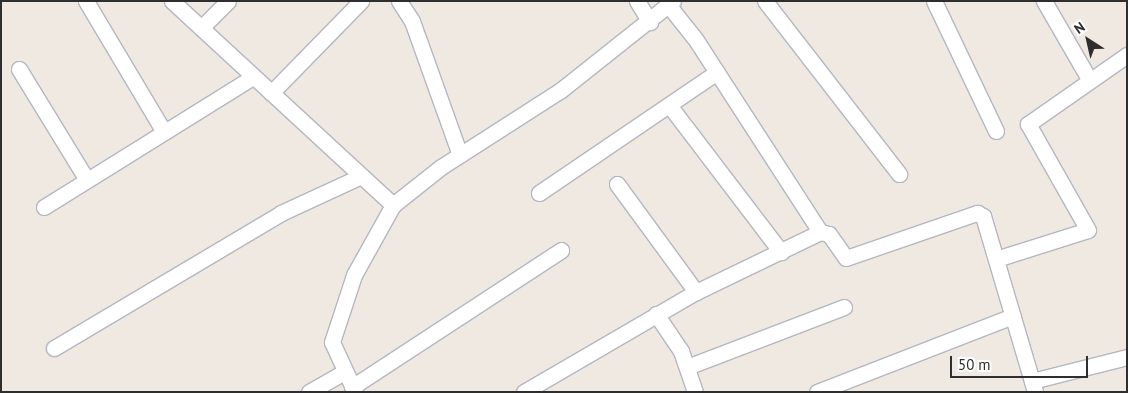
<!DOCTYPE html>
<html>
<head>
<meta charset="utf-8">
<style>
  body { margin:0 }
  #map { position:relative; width:1128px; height:393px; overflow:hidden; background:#efe9e1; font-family:"PT Sans",sans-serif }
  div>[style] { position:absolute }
  .roads { filter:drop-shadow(1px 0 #b4b7c1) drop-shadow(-1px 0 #b4b7c1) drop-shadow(0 1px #b4b7c1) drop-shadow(0 -1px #b4b7c1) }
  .street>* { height:15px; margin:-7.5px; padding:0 7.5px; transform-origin:7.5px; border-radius:7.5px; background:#fff }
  span { translate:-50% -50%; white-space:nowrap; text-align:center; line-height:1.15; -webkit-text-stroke:4.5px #fff; paint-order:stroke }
  .frame { position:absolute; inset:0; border:2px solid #2e2e2e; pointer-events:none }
  .north { position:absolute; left:1063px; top:15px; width:50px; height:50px; -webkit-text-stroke:4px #fff; paint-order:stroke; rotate:325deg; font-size:14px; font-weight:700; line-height:20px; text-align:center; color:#2e2e2e }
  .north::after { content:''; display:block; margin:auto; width:18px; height:22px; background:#2e2e2e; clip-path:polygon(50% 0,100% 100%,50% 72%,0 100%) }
  .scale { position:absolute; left:950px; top:356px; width:138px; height:22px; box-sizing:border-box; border:2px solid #2e2e2e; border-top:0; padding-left:6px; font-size:15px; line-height:18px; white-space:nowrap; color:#2e2e2e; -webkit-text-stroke:4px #fff; paint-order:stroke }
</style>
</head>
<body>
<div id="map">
  <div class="roads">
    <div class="street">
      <i style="left:86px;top:1px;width:152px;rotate:59.2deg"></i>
      <i style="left:172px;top:1px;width:301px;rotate:42.7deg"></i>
      <i style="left:399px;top:1px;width:24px;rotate:57deg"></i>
      <i style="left:412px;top:21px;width:142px;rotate:70.3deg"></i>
      <i style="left:637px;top:1px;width:25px;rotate:58deg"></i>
      <i style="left:765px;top:1px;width:219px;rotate:52.2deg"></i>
      <i style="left:934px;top:1px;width:144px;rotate:64.5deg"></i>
      <i style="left:1044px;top:1px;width:90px;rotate:60deg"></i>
      <i style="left:669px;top:6px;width:43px;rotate:51.5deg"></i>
      <i style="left:696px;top:40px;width:229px;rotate:57.1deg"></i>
      <i style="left:201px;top:28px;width:38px;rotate:-45deg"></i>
      <i style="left:19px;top:69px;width:130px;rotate:58.5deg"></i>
      <i style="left:271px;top:93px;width:129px;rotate:-45.6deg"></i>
      <i style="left:669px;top:105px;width:185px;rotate:52.7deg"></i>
      <i style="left:617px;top:184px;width:134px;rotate:53.8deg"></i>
      <i style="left:539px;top:193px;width:215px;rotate:-34.2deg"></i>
      <i style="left:44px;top:207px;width:246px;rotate:-31.9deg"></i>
      <i style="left:820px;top:232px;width:9px;rotate:13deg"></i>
      <i style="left:829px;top:234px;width:29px;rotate:55deg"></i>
      <i style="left:846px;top:258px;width:139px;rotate:-19deg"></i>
      <i style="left:977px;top:213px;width:7px;rotate:27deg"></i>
      <i style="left:983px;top:216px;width:184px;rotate:73.5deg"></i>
      <i style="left:996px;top:259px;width:96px;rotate:-17.5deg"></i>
      <i style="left:1088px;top:230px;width:122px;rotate:-119.5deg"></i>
      <i style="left:1028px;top:124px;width:121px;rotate:-34.9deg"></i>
      <i style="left:656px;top:314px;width:45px;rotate:56deg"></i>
      <i style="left:681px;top:351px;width:43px;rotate:71.1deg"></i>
      <i style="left:54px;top:348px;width:264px;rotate:-30.7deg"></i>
      <i style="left:281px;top:213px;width:88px;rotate:-24.8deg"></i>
      <i style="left:687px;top:367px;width:168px;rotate:-20.9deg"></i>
      <i style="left:1032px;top:381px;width:98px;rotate:-14.2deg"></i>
      <i style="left:352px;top:387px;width:250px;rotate:-33.2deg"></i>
      <i style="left:309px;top:392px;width:40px;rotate:-29.7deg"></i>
      <i style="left:355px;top:392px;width:55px;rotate:-114.7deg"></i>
      <i style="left:332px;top:342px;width:71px;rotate:-71.8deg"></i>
      <i style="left:354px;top:275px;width:80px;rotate:-60.9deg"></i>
      <i style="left:393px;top:205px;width:61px;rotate:-38.4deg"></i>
      <i style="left:441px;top:167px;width:143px;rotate:-32.7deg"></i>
      <i style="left:561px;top:90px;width:143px;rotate:-38.5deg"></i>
      <i style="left:524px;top:392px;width:199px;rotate:-30.2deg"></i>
      <i style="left:696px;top:292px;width:138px;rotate:-25.8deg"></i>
      <i style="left:817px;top:392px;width:210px;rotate:-21.2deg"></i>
    </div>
  </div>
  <div class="frame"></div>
  <div class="north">N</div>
  <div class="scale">50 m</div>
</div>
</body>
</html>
